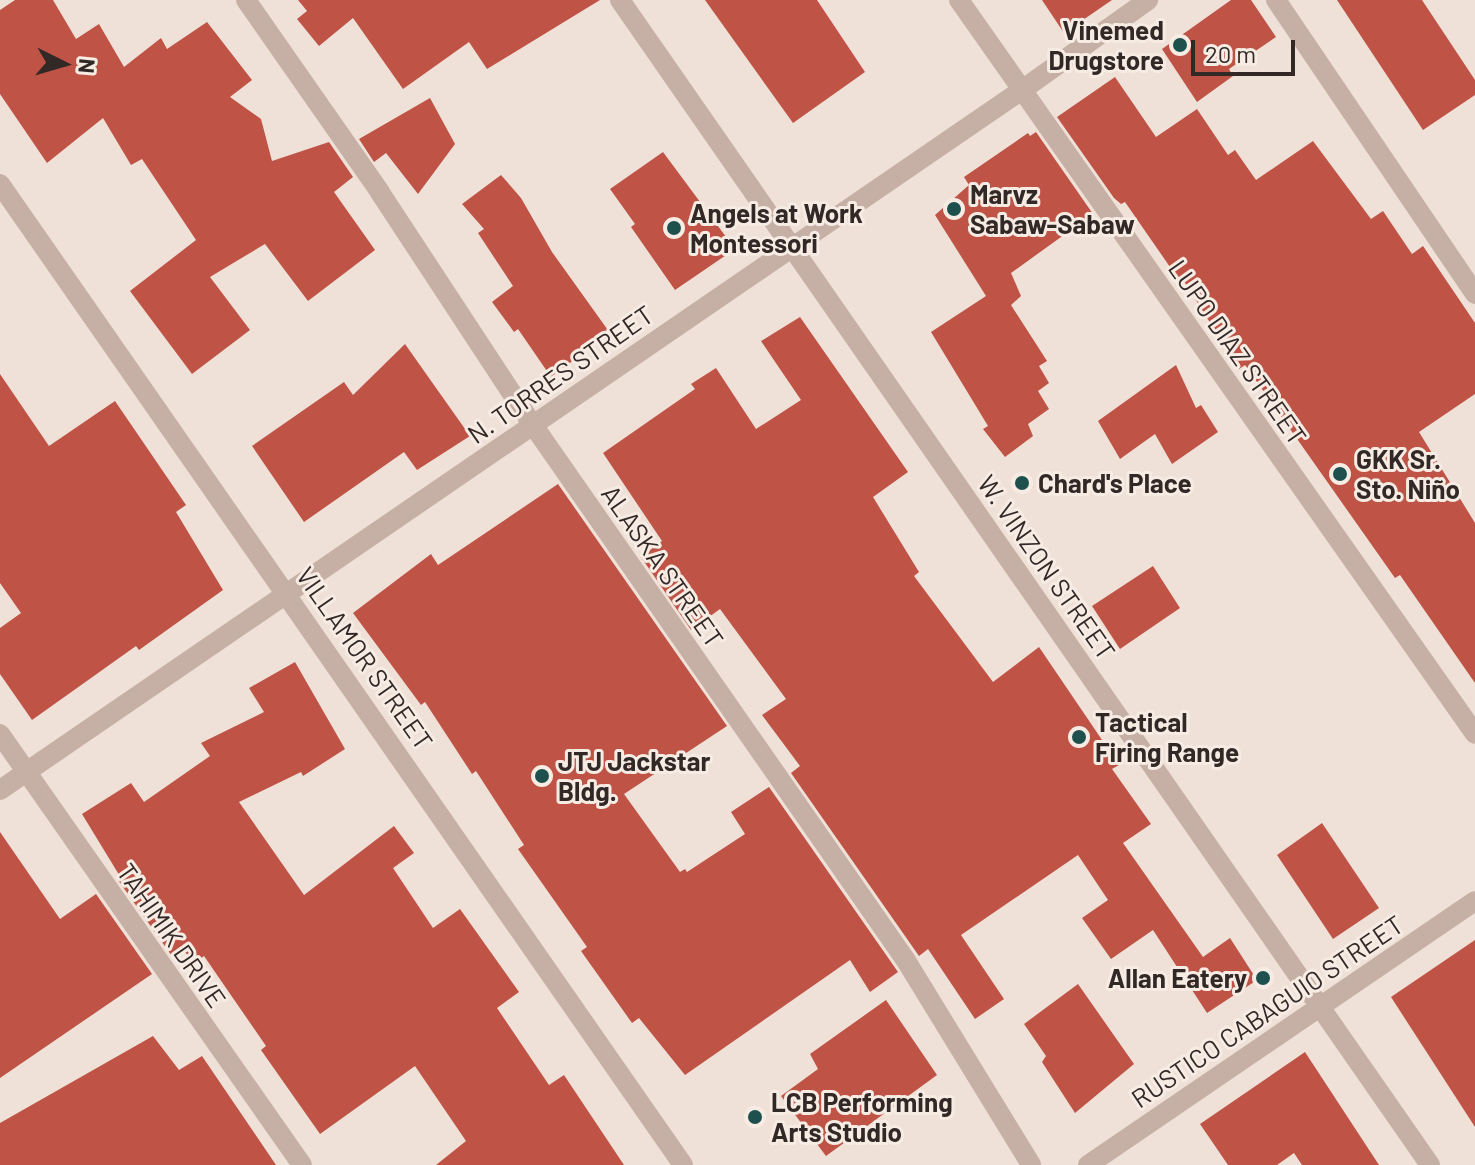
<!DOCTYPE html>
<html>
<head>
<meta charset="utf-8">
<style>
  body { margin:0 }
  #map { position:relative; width:1475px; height:1165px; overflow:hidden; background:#efe1d8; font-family:Barlow,sans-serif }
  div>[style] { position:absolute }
  .building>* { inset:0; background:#bf5346 }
  .minor>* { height:20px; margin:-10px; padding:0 10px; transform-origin:10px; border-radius:10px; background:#c6b0a5 }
  .dots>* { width:22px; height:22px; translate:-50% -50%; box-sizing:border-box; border:4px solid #f7ece4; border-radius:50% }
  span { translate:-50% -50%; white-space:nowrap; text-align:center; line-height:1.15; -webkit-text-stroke:6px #f7ece4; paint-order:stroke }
  .poi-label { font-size:26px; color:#322826; font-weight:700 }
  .right { translate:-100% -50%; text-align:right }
  .left { translate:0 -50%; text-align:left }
  .street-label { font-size:26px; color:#322826 }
  .north { position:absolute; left:24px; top:24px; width:80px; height:80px; -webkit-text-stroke:6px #f7ece4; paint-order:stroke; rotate:95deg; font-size:22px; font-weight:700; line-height:32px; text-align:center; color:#322826 }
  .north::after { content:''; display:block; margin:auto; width:28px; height:36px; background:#322826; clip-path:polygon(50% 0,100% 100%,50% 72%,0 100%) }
  .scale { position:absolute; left:1191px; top:40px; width:104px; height:36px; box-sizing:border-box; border:4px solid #322826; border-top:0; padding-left:10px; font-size:24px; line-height:28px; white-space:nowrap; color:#322826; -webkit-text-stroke:6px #f7ece4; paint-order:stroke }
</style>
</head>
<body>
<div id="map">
  <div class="building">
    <i style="clip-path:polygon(15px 0,53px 0,76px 39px,99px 24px,124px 67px,161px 38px,167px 49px,207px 22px,252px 80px,230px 97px,261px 119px,272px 161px,329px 142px,353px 177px,334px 192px,375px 250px,308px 301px,265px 244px,210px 277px,250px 330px,192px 374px,130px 291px,196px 240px,142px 159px,131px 165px,103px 118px,47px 163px,0 94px,0 10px)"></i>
    <i style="clip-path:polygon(298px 0,600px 0,487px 69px,469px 42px,403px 89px,353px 18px,319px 46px,297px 19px,307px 11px)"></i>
    <i style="clip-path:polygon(705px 0,817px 0,865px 72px,793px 123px)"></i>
    <i style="clip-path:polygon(1042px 0,1112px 0,1064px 33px)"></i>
    <i style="clip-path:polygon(1231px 0,1251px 0,1276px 37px,1229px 69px,1233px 76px,1197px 102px,1162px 49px)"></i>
    <i style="clip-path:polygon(1337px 0,1422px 0,1475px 80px,1475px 95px,1423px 130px)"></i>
    <i style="clip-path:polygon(1115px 77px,1156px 137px,1197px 109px,1228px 155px,1235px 150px,1256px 180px,1313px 141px,1371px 219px,1383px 211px,1412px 254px,1423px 246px,1475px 323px,1475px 394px,1419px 432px,1475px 523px,1475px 683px,1400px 575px,1395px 578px,1245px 365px,1239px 369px,1182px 278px,1179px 280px,1125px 202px,1121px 204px,1114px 198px,1057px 117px)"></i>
    <i style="clip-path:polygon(430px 98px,455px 144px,418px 194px,386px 153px,374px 162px,359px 139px)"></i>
    <i style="clip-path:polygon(1036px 132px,1093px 214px,1011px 273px,1021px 296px,1011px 305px,1047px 361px,1039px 366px,1049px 383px,1038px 391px,1049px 409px,1028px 424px,1033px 436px,1005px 457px,983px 429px,988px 426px,931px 332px,986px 296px,935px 215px,969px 185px,964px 177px,1028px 133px,1030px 136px)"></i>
    <i style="clip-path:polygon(663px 152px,735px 249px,675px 290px,631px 227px,635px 224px,610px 189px)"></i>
    <i style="clip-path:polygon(501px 175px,521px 198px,552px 252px,610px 333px,551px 377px,518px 329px,514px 332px,492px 302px,513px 286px,478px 233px,484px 229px,462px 204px)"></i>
    <i style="clip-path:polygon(800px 317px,908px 472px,873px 497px,919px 572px,914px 576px,993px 682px,1039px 647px,1119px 765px,1112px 769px,1151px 824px,1123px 843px,1203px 957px,1230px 938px,1257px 980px,1207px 1013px,1153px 930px,1111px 959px,1082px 918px,1108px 900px,1078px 855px,961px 935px,1004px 999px,975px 1019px,928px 949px,919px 956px,791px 773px,800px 766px,762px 715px,786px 699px,720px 609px,691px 630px,641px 557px,662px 541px,603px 453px,695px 389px,691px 384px,716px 368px,756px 429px,801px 400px,761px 341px)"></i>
    <i style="clip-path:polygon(405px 344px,470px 436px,417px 470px,404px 452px,304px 522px,252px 446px,344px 382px,353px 395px)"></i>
    <i style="clip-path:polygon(1176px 365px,1196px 408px,1201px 405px,1218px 432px,1172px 464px,1155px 434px,1120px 459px,1098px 421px)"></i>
    <i style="clip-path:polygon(0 374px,49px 446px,115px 401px,186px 505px,176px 512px,223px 590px,139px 650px,136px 646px,32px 720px,0 674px,0 628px,21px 613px,0 583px)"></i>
    <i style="clip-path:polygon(558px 484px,727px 726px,624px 794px,680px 872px,685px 869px,687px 872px,745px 834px,731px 812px,769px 787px,898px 972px,870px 992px,850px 960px,685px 1075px,639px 1018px,632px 1023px,581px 951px,587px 947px,518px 849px,524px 845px,476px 771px,472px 774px,425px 702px,421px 705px,353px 613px,431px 554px,438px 565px)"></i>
    <i style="clip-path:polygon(1153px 566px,1180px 608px,1120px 649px,1092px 606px)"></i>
    <i style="clip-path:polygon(295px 662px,345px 749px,303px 776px,301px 772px,239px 802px,304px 895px,394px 826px,414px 853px,393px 868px,433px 928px,460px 909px,519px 992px,497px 1008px,549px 1085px,564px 1075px,624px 1165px,436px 1165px,466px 1141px,415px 1066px,320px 1134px,261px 1050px,266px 1046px,204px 956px,194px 963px,185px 952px,174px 959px,118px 880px,121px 878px,82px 814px,131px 783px,144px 802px,210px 756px,201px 743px,264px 712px,249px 688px)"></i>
    <i style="clip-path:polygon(1322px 823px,1379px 908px,1333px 939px,1277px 855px)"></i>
    <i style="clip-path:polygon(0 832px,60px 919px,96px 894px,152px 974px,0 1078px)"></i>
    <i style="clip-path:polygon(1475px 940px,1475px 1127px,1391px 997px)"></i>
    <i style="clip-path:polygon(1078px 984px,1134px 1064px,1075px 1113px,1042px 1062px,1046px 1056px,1024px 1024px)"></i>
    <i style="clip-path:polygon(886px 1000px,937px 1075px,826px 1156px,781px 1096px,818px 1069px,810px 1054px)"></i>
    <i style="clip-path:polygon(153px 1036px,179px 1070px,202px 1056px,276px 1165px,0 1165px,0 1123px)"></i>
    <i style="clip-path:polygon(1305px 1052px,1379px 1165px,1302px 1165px,1294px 1153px,1277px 1165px,1228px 1165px,1200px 1124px)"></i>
  </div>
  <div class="minor">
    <i style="left:246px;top:0;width:233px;rotate:55.1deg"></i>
    <i style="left:379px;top:191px;width:280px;rotate:56.7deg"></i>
    <i style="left:533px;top:425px;width:651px;rotate:55.14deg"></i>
    <i style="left:905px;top:959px;width:241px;rotate:58.5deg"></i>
    <i style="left:620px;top:0;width:1419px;rotate:55.19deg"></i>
    <i style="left:959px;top:0;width:897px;rotate:54.89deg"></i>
    <i style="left:1276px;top:0;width:355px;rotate:55.9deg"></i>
    <i style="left:0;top:184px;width:1195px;rotate:55.15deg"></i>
    <i style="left:0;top:734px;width:526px;rotate:54.98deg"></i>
    <i style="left:0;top:790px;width:1239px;rotate:-34.41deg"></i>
    <i style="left:1022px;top:90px;width:155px;rotate:-35.5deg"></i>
    <i style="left:1088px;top:1165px;width:468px;rotate:-34.3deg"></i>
  </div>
  <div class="dots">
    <i style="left:1180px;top:45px;background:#1e514e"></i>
    <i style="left:954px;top:209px;background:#1e514e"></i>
    <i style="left:674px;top:228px;background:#1e514e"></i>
    <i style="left:1340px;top:474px;background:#1e514e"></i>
    <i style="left:1022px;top:483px;background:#1e514e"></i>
    <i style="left:1079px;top:737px;background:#1e514e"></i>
    <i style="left:542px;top:776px;background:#1e514e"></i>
    <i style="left:1263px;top:978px;background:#1e514e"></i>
    <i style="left:755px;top:1117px;background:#1e514e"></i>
  </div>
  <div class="poi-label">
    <span class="right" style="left:1164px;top:45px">Vinemed<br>Drugstore</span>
    <span class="left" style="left:970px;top:209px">Marvz<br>Sabaw-Sabaw</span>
    <span class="left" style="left:690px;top:228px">Angels at Work<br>Montessori</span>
    <span class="left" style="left:1356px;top:474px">GKK Sr.<br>Sto. Niño</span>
    <span class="left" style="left:1038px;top:483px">Chard's Place</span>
    <span class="left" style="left:1095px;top:737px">Tactical<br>Firing Range</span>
    <span class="left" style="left:558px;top:776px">JTJ Jackstar<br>Bldg.</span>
    <span class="right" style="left:1247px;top:978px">Allan Eatery</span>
    <span class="left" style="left:771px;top:1117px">LCB Performing<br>Arts Studio</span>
  </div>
  <div class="street-label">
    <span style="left:1238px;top:352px;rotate:55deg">LUPO DIAZ STREET</span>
    <span style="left:560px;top:374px;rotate:-35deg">N. TORRES STREET</span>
    <span style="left:663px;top:566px;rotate:55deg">ALASKA STREET</span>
    <span style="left:1047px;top:567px;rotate:55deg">W. VINZON STREET</span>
    <span style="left:365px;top:658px;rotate:55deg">VILLAMOR STREET</span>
    <span style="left:172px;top:935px;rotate:55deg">TAHIMIK DRIVE</span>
    <span style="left:1267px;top:1011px;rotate:-34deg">RUSTICO CABAGUIO STREET</span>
  </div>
  <div class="north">N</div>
  <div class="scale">20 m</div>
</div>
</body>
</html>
